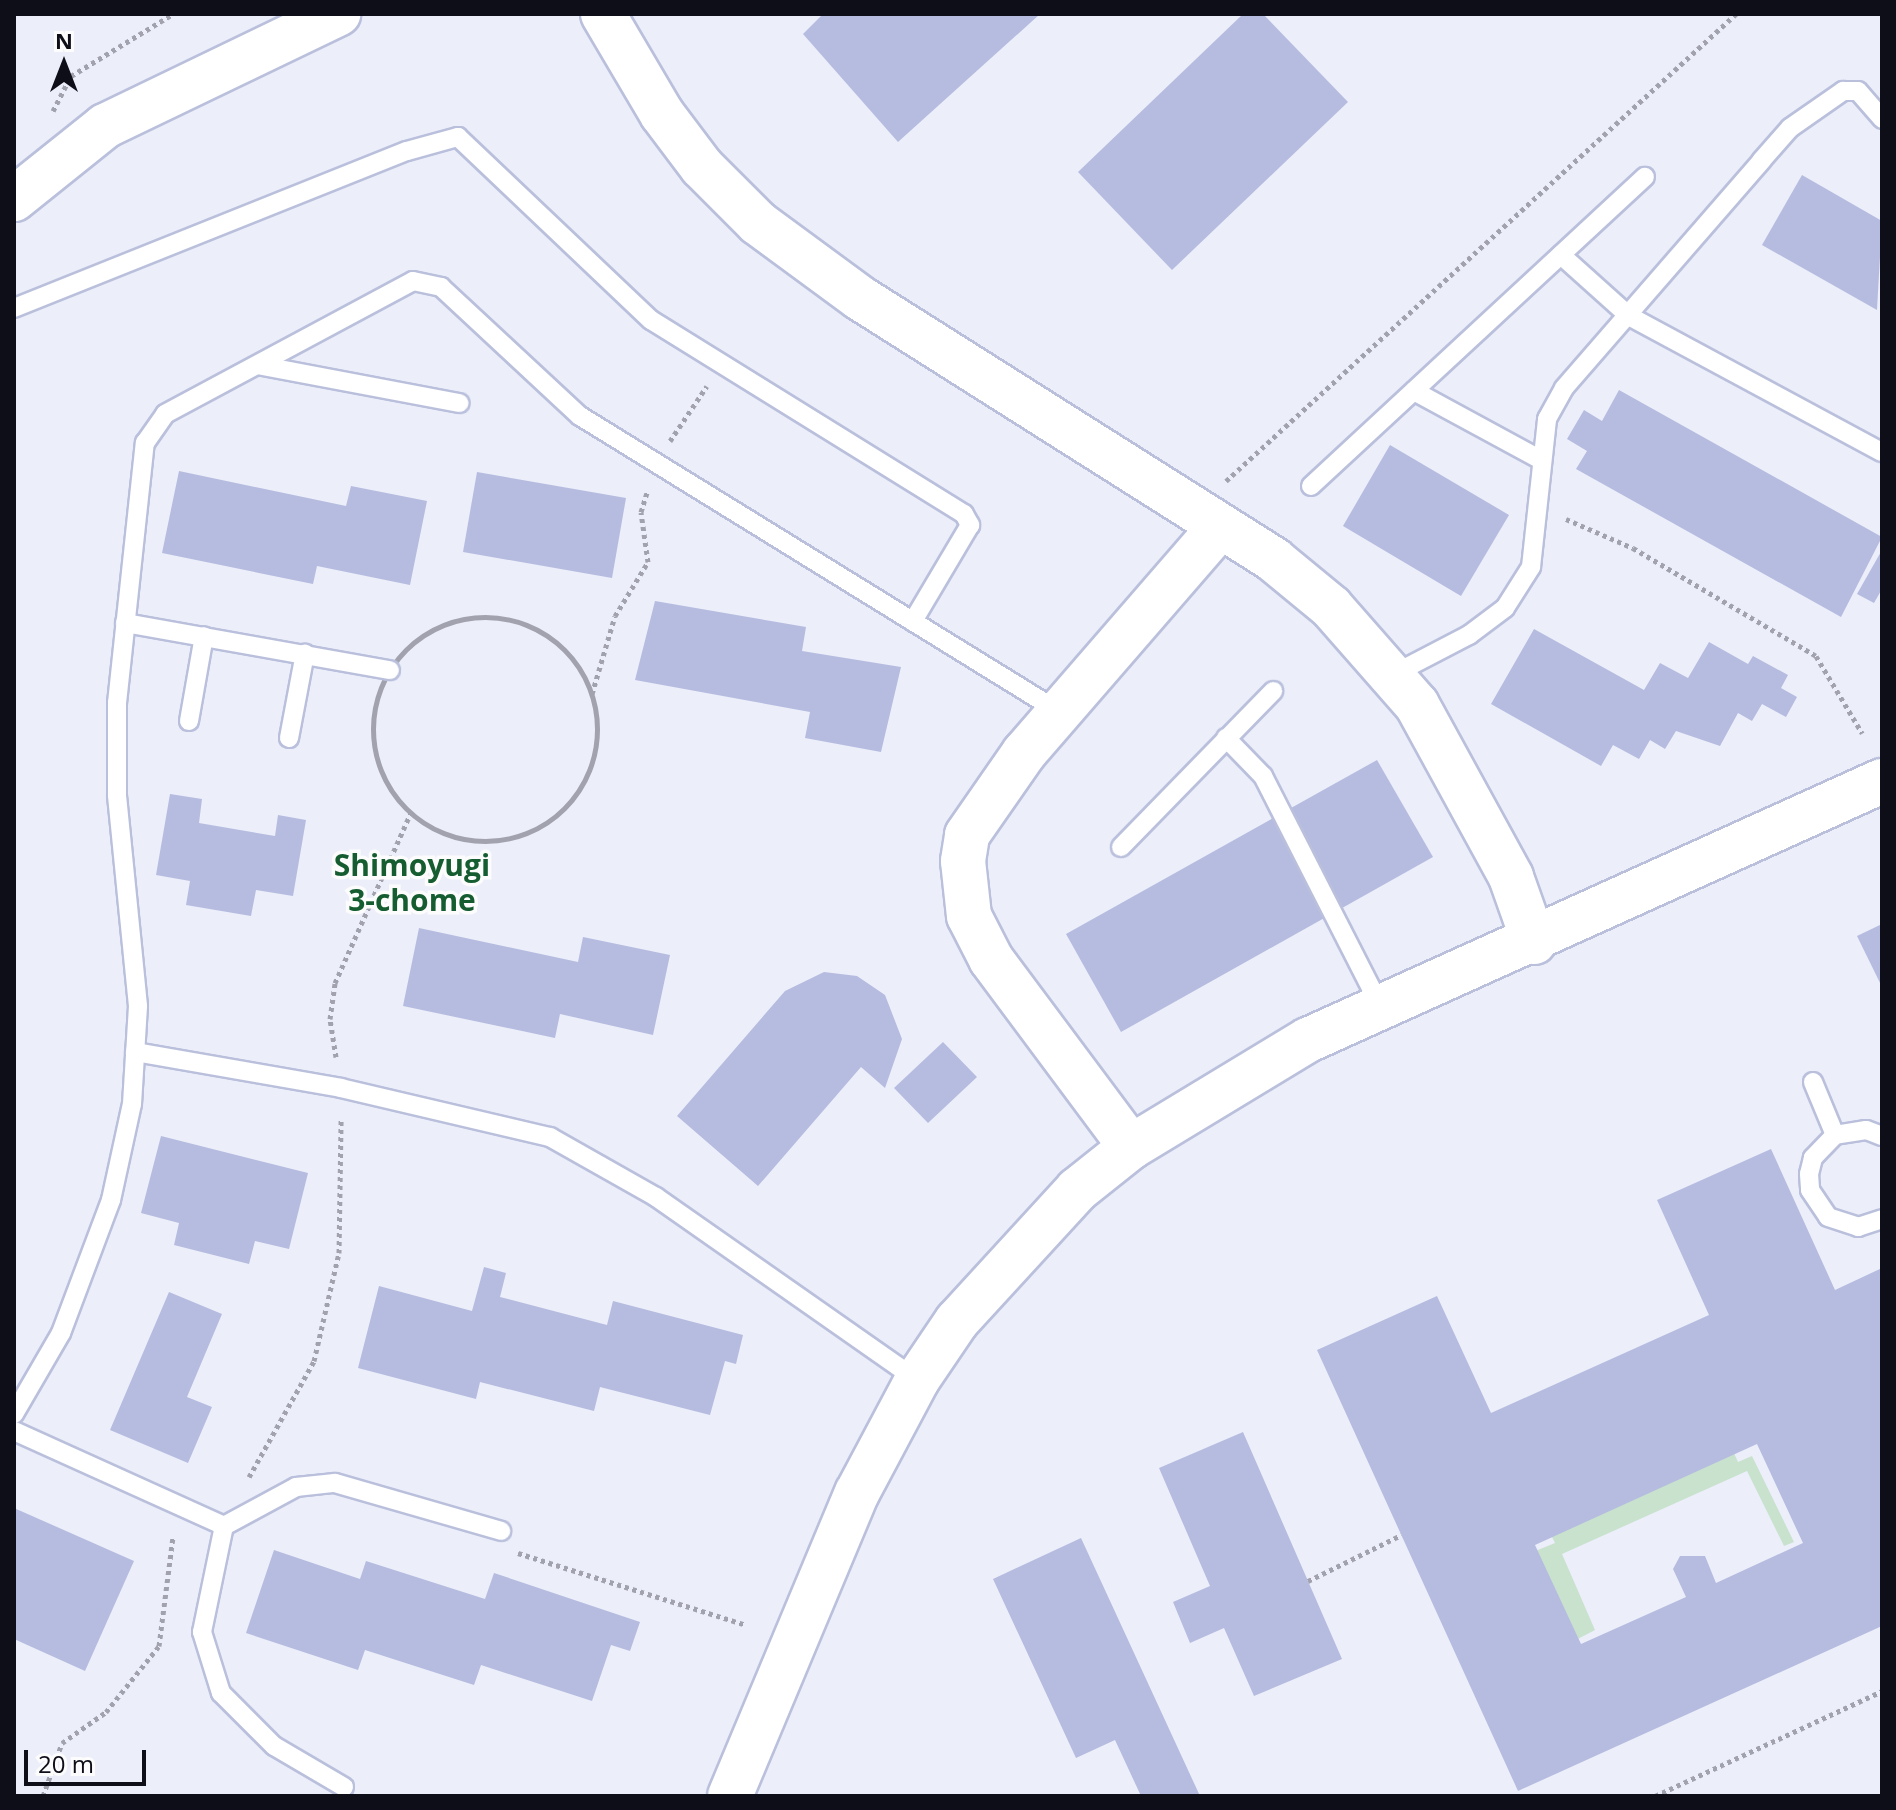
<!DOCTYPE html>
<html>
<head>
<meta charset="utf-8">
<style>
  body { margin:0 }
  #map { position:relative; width:1896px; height:1810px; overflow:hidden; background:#eceefa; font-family:"Open Sans",sans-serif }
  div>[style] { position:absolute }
  .green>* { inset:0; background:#c8e2ce }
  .building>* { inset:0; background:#b6bcdf }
  .path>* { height:5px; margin-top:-2.5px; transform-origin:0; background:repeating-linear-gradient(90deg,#a1a2ae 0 4px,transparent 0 8px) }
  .path>.ring { margin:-2.5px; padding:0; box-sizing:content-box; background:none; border:5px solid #a1a2ae; border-radius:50% }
  .roads { filter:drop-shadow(2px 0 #bac0dc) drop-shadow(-2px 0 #bac0dc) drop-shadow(0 2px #bac0dc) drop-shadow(0 -2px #bac0dc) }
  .lane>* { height:18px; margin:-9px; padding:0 9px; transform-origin:9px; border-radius:9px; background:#fff }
  .secondary>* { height:44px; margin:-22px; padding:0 22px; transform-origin:22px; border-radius:22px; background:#fff }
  span { translate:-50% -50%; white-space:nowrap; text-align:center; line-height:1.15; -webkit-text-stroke:7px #fcfcfc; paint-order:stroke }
  .neighbourhood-label { font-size:30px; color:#155d30; font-weight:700 }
  .frame { position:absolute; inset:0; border:16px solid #0d0e18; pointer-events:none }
  .north { position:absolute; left:24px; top:24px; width:80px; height:80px; -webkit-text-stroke:6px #fcfcfc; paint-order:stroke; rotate:0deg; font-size:22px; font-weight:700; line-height:32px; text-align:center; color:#0d0e18 }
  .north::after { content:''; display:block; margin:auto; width:28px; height:36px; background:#0d0e18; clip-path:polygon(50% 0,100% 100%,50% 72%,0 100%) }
  .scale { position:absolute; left:24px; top:1750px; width:122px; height:36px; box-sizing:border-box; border:4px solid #0d0e18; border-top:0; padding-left:10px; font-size:24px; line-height:28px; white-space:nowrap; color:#0d0e18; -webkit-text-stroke:6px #fcfcfc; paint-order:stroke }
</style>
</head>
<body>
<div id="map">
  <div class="green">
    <i style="clip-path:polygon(1729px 1442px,1738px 1462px,1752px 1456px,1794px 1542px,1784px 1546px,1747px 1471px,1562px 1554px,1595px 1630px,1572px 1642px,1533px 1552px,1555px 1543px,1546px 1525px)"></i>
  </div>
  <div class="building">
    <i style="clip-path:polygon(823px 14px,1040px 14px,898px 142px,803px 34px)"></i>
    <i style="clip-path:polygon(1243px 14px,1263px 14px,1348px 102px,1172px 270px,1078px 172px)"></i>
    <i style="clip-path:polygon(1802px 175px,1882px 221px,1877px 310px,1762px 245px)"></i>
    <i style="clip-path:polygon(1619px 390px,1882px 537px,1841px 617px,1576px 469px,1587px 451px,1567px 439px,1584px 410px,1602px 421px)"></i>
    <i style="clip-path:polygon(1390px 445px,1509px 515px,1461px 596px,1343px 526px)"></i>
    <i style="clip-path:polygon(179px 471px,346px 506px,351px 486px,427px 501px,410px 585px,317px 566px,313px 584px,162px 553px)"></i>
    <i style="clip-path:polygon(477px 472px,626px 498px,612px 578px,463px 552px)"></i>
    <i style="clip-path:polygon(1882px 550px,1882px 589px,1874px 603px,1857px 594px)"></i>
    <i style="clip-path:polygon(655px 601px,806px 627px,802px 651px,901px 667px,881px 752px,805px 738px,810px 712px,635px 680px)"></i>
    <i style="clip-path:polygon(1534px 629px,1644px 690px,1660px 663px,1688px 678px,1709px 642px,1748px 664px,1753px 656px,1788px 675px,1781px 688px,1797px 697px,1786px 717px,1762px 704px,1752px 721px,1738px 713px,1720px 746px,1676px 731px,1665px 749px,1650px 740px,1639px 759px,1613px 745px,1601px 766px,1491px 704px)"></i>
    <i style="clip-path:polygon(1377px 760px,1433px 857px,1121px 1032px,1066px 934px)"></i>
    <i style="clip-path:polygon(170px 794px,202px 799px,199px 823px,275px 836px,278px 815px,306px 820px,293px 896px,256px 890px,251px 916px,186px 905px,190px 881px,156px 875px)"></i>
    <i style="clip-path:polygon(1882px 924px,1882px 987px,1857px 936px)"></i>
    <i style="clip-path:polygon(419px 928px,578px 962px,583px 937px,670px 955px,653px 1035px,560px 1014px,555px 1038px,403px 1006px)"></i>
    <i style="clip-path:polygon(824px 972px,857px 976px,885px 995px,902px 1039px,885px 1088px,861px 1067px,758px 1186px,677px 1116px,785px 991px)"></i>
    <i style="clip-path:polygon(943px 1042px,977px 1077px,928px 1123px,894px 1088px)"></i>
    <i style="clip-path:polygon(161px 1136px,308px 1173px,289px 1249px,255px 1241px,249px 1264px,174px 1245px,179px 1223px,141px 1213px)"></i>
    <i style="clip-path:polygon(evenodd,1771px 1149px,1835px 1290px,1882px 1268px,1882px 1626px,1518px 1791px,1317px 1350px,1437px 1296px,1491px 1413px,1709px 1315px,1657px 1200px,1771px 1149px,1757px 1444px,1803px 1543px,1716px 1583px,1705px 1556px,1680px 1556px,1673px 1569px,1686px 1597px,1581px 1644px,1535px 1545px,1757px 1444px)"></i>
    <i style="clip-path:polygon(484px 1267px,506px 1273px,500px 1297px,607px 1325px,613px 1301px,743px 1335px,736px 1364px,725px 1361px,710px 1415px,600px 1387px,594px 1411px,480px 1382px,476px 1399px,358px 1368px,379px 1286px,472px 1311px)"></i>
    <i style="clip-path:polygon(169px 1292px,222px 1314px,187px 1397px,212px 1407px,188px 1463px,110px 1430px)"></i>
    <i style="clip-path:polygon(1243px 1432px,1342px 1659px,1254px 1696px,1224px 1628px,1190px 1643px,1173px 1602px,1210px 1586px,1159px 1468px)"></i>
    <i style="clip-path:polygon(14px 1508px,134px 1561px,85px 1671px,14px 1639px)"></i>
    <i style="clip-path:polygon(1081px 1538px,1200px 1796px,1141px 1796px,1115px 1740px,1076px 1758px,993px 1579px)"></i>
    <i style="clip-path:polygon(274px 1550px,360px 1579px,366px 1561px,485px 1599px,494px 1573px,640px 1622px,630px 1651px,611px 1645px,592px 1701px,481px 1665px,474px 1685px,365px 1650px,358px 1670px,246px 1633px)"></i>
  </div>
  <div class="path">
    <i style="left:53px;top:111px;width:39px;rotate:-63deg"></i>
    <i style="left:71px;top:76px;width:119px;rotate:-31.3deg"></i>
    <i style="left:670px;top:441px;width:66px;rotate:-56.1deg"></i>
    <i style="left:1226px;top:481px;width:692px;rotate:-42.48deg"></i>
    <i style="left:1566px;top:519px;width:73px;rotate:23.4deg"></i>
    <i style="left:1633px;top:548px;width:212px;rotate:30.5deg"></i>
    <i style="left:1816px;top:656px;width:90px;rotate:59.1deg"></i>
    <i class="ring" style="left:373px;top:617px;width:219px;height:219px"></i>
    <i style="left:592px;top:694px;width:81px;rotate:-73.6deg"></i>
    <i style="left:615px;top:616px;width:63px;rotate:-58.6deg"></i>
    <i style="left:648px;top:562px;width:50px;rotate:-98deg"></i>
    <i style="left:641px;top:512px;width:21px;rotate:-73deg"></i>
    <i style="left:336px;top:1057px;width:38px;rotate:-99deg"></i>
    <i style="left:330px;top:1019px;width:36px;rotate:-82deg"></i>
    <i style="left:335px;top:983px;width:187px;rotate:-66deg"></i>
    <i style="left:249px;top:1477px;width:133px;rotate:-60.7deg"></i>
    <i style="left:314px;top:1361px;width:111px;rotate:-77deg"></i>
    <i style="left:339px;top:1253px;width:134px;rotate:-89.1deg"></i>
    <i style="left:518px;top:1553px;width:239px;rotate:17.5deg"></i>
    <i style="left:1308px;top:1581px;width:104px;rotate:-26.3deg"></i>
    <i style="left:43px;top:1796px;width:56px;rotate:-70.3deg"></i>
    <i style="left:62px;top:1743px;width:54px;rotate:-35.2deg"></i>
    <i style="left:106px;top:1712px;width:85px;rotate:-51.2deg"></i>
    <i style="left:159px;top:1646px;width:111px;rotate:-82.7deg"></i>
    <i style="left:1655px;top:1796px;width:250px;rotate:-24.8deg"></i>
  </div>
  <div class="roads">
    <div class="lane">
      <i style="left:1561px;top:255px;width:91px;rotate:41.9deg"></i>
      <i style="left:1629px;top:316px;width:287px;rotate:28.3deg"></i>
      <i style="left:14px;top:308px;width:423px;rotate:-21.8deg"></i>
      <i style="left:407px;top:151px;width:53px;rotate:-15.4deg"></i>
      <i style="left:458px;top:137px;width:266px;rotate:43.5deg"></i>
      <i style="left:651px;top:320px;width:368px;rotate:31.8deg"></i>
      <i style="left:964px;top:514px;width:13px;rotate:61deg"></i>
      <i style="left:970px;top:525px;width:112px;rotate:120.7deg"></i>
      <i style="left:258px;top:365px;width:205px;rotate:10.7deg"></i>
      <i style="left:1414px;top:391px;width:145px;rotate:28.5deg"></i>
      <i style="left:1311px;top:486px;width:455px;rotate:-42.8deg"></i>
      <i style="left:125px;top:623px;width:269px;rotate:10.1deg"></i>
      <i style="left:1394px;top:674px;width:85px;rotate:-27.5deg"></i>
      <i style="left:1469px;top:635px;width:45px;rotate:-36.9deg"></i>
      <i style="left:1505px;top:608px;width:49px;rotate:-57.6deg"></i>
      <i style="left:1531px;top:567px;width:149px;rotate:-83.8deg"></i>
      <i style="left:1547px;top:419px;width:35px;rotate:-61deg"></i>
      <i style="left:1564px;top:388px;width:301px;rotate:-49deg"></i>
      <i style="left:1761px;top:161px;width:44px;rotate:-48.7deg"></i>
      <i style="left:1790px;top:128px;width:65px;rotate:-34.9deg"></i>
      <i style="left:1843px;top:91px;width:15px"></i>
      <i style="left:1858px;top:91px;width:37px;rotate:49deg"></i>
      <i style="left:189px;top:721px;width:86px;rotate:-80deg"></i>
      <i style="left:289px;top:738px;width:86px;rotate:-79.3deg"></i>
      <i style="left:1226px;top:738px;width:53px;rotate:45.8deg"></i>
      <i style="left:1263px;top:776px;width:260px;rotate:63deg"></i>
      <i style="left:1121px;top:847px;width:218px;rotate:-45.7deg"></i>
      <i style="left:135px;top:1052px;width:209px;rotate:9.9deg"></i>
      <i style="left:341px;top:1088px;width:215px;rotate:13.2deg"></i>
      <i style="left:550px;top:1137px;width:122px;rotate:29.5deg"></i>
      <i style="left:656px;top:1197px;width:319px;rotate:35deg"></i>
      <i style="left:1813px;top:1082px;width:57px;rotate:67.5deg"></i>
      <i style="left:1882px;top:1136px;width:17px;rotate:-159deg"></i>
      <i style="left:1866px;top:1130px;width:31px;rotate:171deg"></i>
      <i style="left:1835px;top:1135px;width:32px;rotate:134deg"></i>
      <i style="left:1813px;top:1158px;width:16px;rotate:104deg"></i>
      <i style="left:1809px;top:1174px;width:16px;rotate:86deg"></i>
      <i style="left:1810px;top:1190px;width:32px;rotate:56deg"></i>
      <i style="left:1828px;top:1217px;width:32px;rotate:18deg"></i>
      <i style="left:1858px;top:1227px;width:25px;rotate:-18deg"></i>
      <i style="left:14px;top:1414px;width:94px;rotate:-59.9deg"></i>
      <i style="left:61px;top:1333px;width:142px;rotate:-69.4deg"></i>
      <i style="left:111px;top:1200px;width:98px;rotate:-77.7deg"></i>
      <i style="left:132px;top:1104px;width:98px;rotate:-86.5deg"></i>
      <i style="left:138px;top:1006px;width:212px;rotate:-95.7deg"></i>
      <i style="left:117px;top:795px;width:92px;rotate:-90deg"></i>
      <i style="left:117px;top:703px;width:262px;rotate:-83.9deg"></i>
      <i style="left:145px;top:443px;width:35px;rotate:-55deg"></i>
      <i style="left:165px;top:414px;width:281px;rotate:-28.2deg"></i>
      <i style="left:413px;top:281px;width:29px;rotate:12deg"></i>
      <i style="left:441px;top:287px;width:190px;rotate:42.9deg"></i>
      <i style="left:580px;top:416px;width:562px;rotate:31.68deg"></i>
      <i style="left:14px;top:1431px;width:230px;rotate:24.3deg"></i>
      <i style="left:344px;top:1787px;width:81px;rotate:-149.6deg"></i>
      <i style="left:274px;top:1746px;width:75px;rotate:-135deg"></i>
      <i style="left:221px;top:1693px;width:64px;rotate:-107.3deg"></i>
      <i style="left:202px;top:1632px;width:108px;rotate:-78.3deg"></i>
      <i style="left:224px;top:1526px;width:82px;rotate:-28.4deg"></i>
      <i style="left:296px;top:1487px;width:39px;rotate:-6deg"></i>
      <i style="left:335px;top:1483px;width:173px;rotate:16.1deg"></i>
    </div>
    <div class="secondary">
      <i style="left:603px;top:14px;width:116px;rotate:59.5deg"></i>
      <i style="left:662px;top:114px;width:66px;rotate:53deg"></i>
      <i style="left:702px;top:167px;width:79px;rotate:45deg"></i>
      <i style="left:758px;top:223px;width:127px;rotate:36.3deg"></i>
      <i style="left:860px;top:298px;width:490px;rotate:32.3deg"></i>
      <i style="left:1274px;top:560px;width:74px;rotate:39.5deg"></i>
      <i style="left:1331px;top:607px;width:130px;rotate:48.7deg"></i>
      <i style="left:1417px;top:705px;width:196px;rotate:61.3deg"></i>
      <i style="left:1511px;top:877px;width:69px;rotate:70.5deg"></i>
      <i style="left:14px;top:199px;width:117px;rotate:-38.7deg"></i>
      <i style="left:105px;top:126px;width:259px;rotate:-25.7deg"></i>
      <i style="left:1131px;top:1147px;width:234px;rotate:-126.7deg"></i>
      <i style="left:991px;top:959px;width:48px;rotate:-117.1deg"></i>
      <i style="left:969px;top:916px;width:55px;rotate:-96.2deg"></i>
      <i style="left:963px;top:861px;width:26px;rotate:-81deg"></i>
      <i style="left:967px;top:835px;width:100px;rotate:-55.2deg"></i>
      <i style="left:1024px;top:753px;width:299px;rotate:-49.1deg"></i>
      <i style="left:730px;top:1796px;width:329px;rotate:-67.3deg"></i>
      <i style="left:857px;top:1493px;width:128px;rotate:-62deg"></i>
      <i style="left:917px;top:1380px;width:71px;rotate:-55.9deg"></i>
      <i style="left:957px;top:1321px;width:178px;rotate:-47.5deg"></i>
      <i style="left:1077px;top:1190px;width:69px;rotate:-38.5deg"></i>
      <i style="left:1131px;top:1147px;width:207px;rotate:-31.2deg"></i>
      <i style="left:1308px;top:1040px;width:630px;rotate:-24.29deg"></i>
    </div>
  </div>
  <div class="neighbourhood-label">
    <span style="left:412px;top:882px">Shimoyugi<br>3-chome</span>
  </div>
  <div class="frame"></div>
  <div class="north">N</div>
  <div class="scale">20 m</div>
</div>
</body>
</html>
